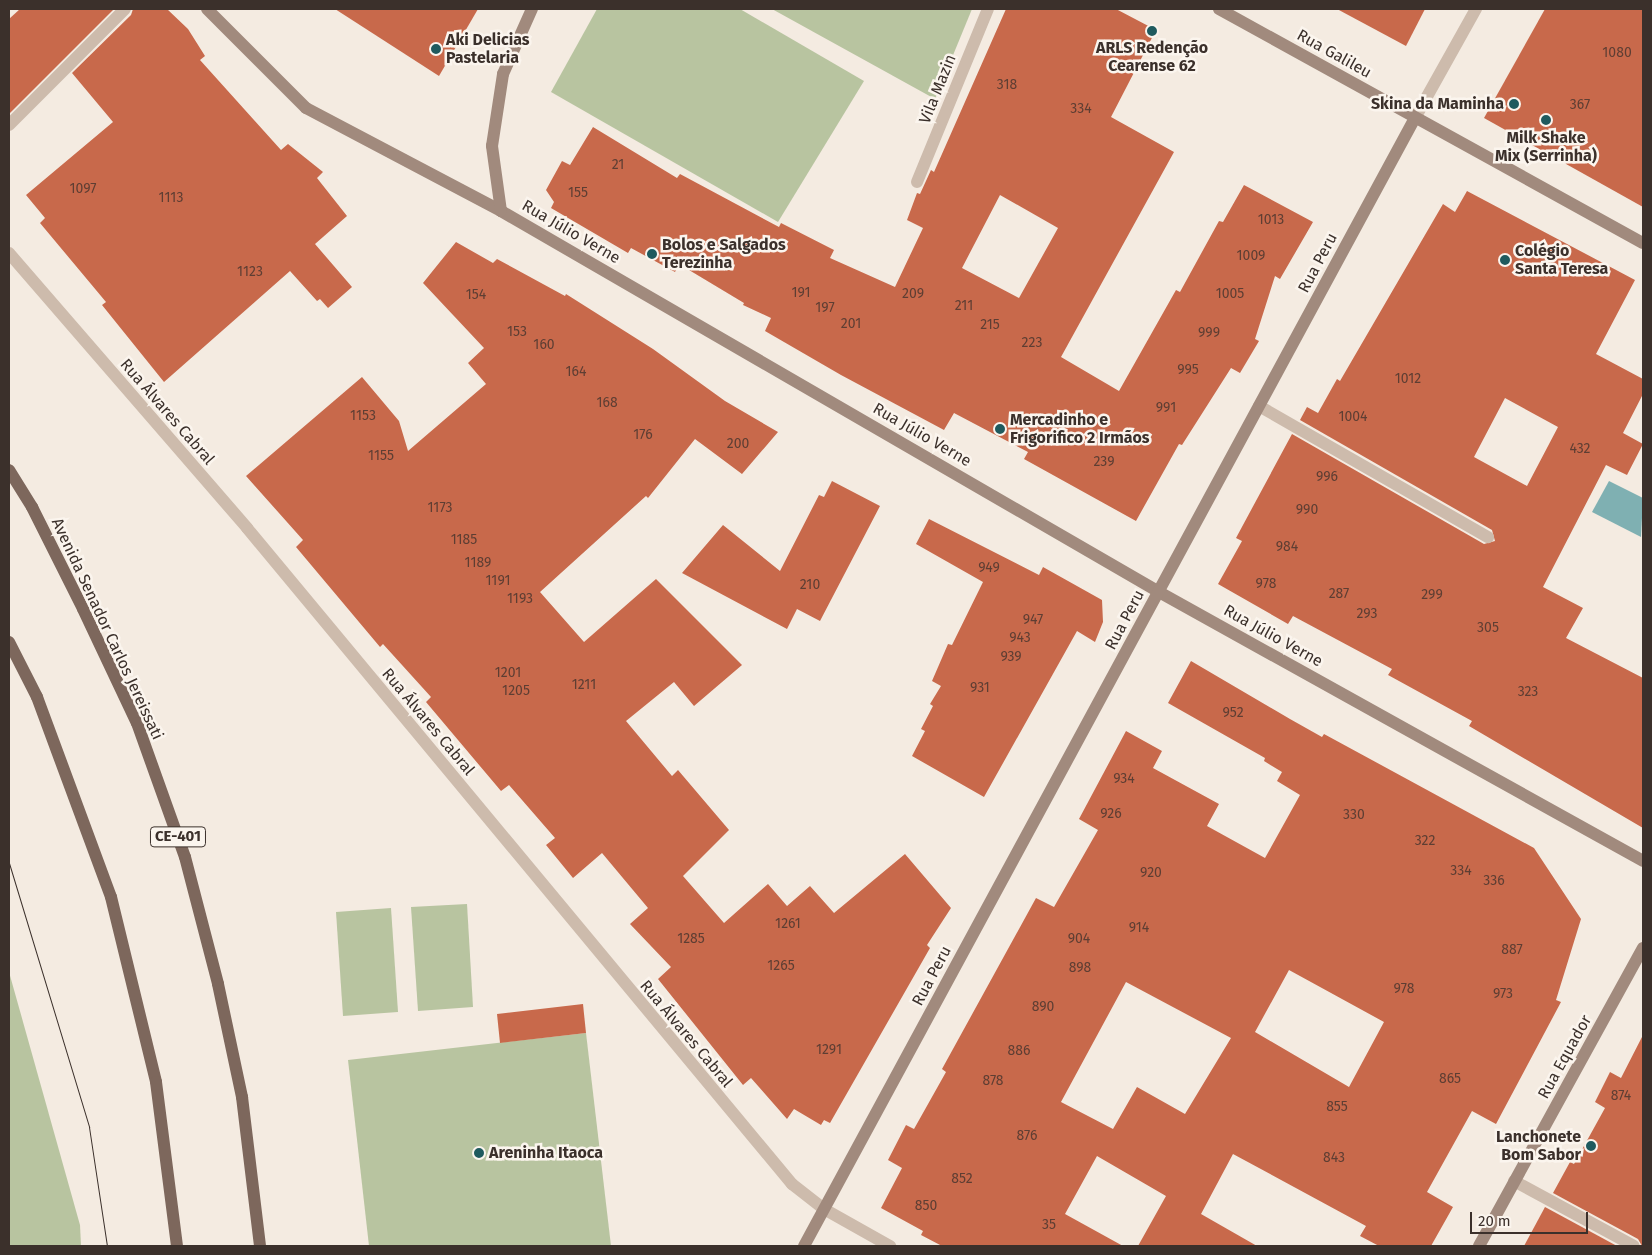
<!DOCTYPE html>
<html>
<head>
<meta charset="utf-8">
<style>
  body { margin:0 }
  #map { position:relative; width:1652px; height:1255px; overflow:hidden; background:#f4ebe1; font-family:"Fira Sans",sans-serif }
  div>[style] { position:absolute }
  .green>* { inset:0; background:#b8c4a0 }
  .water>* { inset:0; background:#7fb0b2 }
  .building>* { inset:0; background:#c8694b }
  .lane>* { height:12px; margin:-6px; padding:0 6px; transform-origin:6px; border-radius:6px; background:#cdbbac }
  .street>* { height:12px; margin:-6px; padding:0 6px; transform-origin:6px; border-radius:6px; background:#cdbbac }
  .secondary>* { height:12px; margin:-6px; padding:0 6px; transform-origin:6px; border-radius:6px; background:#a18a7d }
  .primary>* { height:12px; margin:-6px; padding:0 6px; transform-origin:6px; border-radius:6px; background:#7d675c }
  .tram>* { height:1px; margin:-0.5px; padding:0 0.5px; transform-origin:0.5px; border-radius:0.5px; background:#3b302b }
  .dots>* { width:14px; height:14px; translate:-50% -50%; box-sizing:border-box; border:2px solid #fbf5ee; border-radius:50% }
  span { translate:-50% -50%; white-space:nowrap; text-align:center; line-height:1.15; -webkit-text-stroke:5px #fbf5ee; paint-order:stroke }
  .number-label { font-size:14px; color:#5e3e33 }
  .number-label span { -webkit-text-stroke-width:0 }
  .shield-label span { padding:1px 4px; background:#fbf5ee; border:1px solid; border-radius:4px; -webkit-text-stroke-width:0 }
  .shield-label { font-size:15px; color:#3b302b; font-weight:700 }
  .poi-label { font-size:16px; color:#3b302b; font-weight:700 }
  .left { translate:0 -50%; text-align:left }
  .right { translate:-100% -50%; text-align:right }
  .street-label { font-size:16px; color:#3b302b }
  .frame { position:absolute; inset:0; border:10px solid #3b302b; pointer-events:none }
  .scale { position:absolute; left:1470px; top:1212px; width:118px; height:22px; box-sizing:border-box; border:2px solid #3b302b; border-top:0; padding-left:6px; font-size:15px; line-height:18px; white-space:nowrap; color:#3b302b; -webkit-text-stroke:4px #fbf5ee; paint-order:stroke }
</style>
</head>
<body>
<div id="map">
  <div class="green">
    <i style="clip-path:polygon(597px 9px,740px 9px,864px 81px,778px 222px,551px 92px)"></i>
    <i style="clip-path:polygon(772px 9px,972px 9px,935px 99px)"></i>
    <i style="clip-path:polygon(467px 904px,473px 1007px,418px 1011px,411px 907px)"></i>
    <i style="clip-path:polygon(391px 908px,398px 1012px,343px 1016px,336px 912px)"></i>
    <i style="clip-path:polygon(9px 972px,80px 1225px,81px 1246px,9px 1246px)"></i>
    <i style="clip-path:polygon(586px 1033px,611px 1246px,369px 1246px,348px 1060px)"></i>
  </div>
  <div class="water">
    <i style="clip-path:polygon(1609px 481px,1643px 498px,1641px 537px,1592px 512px)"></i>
  </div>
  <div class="building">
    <i style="clip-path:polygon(20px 9px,114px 9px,9px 114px,9px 19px)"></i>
    <i style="clip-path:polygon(133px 9px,167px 9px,188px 29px,205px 56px,200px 60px,281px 150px,288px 144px,323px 172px,317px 178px,347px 216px,315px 244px,352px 287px,328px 308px,320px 299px,317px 301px,290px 271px,164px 382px,102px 305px,106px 302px,40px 223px,45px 218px,26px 195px,113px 122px,72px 73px,131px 15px)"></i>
    <i style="clip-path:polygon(335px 9px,478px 9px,439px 76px)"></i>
    <i style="clip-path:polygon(evenodd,1006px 9px,1116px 9px,1156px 30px,1111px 117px,1174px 152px,1061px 357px,1119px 391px,1176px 290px,1180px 292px,1219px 221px,1223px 222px,1244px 185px,1313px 222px,1280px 279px,1275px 276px,1255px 339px,1259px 341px,1240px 373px,1231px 368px,1182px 445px,1179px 444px,1136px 521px,1024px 459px,1028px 452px,954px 413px,944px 430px,841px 375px,765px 331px,771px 318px,743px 305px,744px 303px,679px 264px,675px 272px,631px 248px,628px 253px,551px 208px,554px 202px,546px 190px,562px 161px,570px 165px,593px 127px,677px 178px,680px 174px,779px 227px,781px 223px,834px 250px,830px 258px,895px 287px,923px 228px,907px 220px,917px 193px,920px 194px,931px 170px,934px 172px,1006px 9px,1000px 195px,1058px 228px,1019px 298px,962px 268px,1000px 195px)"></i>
    <i style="clip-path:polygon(1337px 9px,1425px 9px,1406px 46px)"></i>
    <i style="clip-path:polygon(1545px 9px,1643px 9px,1643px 207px,1484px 118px)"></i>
    <i style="clip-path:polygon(evenodd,1467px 191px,1635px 280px,1596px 354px,1643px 379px,1643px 394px,1623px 433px,1643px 444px,1627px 475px,1606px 465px,1543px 587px,1583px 608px,1566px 638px,1643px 678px,1643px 828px,1469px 726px,1472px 721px,1388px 675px,1392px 669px,1293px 616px,1288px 624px,1218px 584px,1242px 541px,1236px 538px,1292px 434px,1484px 544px,1495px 541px,1492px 530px,1300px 420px,1307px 407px,1318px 413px,1337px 379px,1340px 381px,1443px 204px,1455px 212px,1467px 191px,1505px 398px,1558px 427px,1527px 486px,1474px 457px,1505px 398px)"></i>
    <i style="clip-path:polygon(456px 242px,493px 263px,497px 259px,565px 296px,566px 294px,653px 349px,725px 401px,778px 432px,742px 474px,695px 439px,648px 498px,646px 496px,540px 592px,584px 642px,656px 579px,742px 665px,694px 706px,674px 682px,626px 721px,672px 776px,678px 770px,729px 830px,683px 876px,724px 923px,768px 884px,787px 906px,810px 886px,834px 913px,905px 854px,951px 908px,927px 945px,930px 948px,830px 1123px,824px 1120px,821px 1125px,794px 1109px,787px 1119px,751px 1078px,743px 1085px,658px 979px,671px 967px,630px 924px,648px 908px,602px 853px,573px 878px,546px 845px,555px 838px,509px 785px,501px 791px,426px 702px,431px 697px,383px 644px,380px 647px,296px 547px,303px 540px,246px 476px,362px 377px,399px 421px,408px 451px,486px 384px,468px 363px,484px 348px,423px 283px)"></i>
    <i style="clip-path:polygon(832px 481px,880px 506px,820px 621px,797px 609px,787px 629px,682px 573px,723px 525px,780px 571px,819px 495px,824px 497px)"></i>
    <i style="clip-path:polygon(929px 519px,1039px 575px,1043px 567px,1102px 600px,1103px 622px,1095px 642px,1077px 631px,984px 797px,912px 756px,925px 731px,921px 729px,933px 706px,930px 704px,941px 686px,932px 681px,948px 644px,952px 645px,983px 582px,916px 544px)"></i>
    <i style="clip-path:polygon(evenodd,1191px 661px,1290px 719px,1322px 737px,1324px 734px,1534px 848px,1581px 919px,1556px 1000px,1561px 1002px,1496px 1124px,1472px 1111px,1427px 1192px,1453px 1207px,1431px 1246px,1379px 1246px,1360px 1236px,1366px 1226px,1233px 1154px,1201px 1214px,1257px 1246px,1138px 1246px,1166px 1196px,1097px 1156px,1065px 1214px,1123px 1246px,942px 1246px,921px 1235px,923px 1231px,881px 1208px,902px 1168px,888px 1160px,906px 1125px,914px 1129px,946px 1072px,942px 1069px,1036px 898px,1054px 907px,1098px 830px,1079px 819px,1126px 731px,1162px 751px,1153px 768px,1219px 804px,1207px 826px,1265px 858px,1300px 795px,1277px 781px,1282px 772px,1264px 761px,1265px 758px,1168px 703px,1191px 661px,1289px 970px,1384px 1022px,1349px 1087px,1255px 1032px,1289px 970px,1191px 661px,1126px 982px,1231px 1038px,1185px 1114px,1137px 1087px,1113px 1129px,1061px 1102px,1126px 982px)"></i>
    <i style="clip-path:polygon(583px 1004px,586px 1033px,500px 1043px,497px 1014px)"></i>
    <i style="clip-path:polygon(1643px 1035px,1643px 1246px,1642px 1246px,1638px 1239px,1553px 1193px,1570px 1162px,1574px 1164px,1605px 1108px,1595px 1102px,1610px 1072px,1621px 1078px)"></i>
    <i style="clip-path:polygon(1545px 1207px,1617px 1246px,1524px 1246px)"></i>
  </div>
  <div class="lane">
    <i style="left:9px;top:125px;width:164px;rotate:-45deg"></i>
    <i style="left:917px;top:182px;width:187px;rotate:-67.7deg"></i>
    <i style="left:1259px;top:406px;width:264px;rotate:29.8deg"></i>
    <i style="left:1514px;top:1181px;width:136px;rotate:28.4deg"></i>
  </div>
  <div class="street">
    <i style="left:1415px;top:118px;width:125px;rotate:-60.8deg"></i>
    <i style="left:9px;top:253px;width:364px;rotate:49.1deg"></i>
    <i style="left:247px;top:528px;width:853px;rotate:50.28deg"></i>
    <i style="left:792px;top:1184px;width:41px;rotate:38deg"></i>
    <i style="left:824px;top:1209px;width:76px;rotate:29.3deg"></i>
  </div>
  <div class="secondary">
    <i style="left:207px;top:9px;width:140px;rotate:45deg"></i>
    <i style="left:306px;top:108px;width:221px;rotate:27.8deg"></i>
    <i style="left:501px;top:211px;width:760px;rotate:30.07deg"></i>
    <i style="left:1159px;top:592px;width:554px;rotate:29.06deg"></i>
    <i style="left:1219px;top:9px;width:484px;rotate:28.9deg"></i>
    <i style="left:501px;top:211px;width:66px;rotate:-97.9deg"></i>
    <i style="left:492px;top:146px;width:73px;rotate:-81.3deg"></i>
    <i style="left:503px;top:74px;width:71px;rotate:-66deg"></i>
    <i style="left:804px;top:1246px;width:1283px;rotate:-61.56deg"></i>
    <i style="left:1479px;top:1246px;width:340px;rotate:-61.2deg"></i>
  </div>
  <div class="primary">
    <i style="left:9px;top:470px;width:44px;rotate:58.1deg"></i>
    <i style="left:32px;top:507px;width:114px;rotate:63.4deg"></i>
    <i style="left:83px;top:609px;width:126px;rotate:64.7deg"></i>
    <i style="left:137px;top:723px;width:142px;rotate:70.3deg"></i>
    <i style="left:185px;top:857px;width:131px;rotate:75.4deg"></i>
    <i style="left:218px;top:984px;width:116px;rotate:78deg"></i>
    <i style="left:242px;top:1097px;width:150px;rotate:83.1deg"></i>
    <i style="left:9px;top:642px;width:62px;rotate:63deg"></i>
    <i style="left:37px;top:697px;width:213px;rotate:69.7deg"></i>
    <i style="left:111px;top:897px;width:190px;rotate:76.3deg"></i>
    <i style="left:156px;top:1082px;width:165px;rotate:82.7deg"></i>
  </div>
  <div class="tram">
    <i style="left:9px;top:863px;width:276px;rotate:73.1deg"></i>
    <i style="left:89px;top:1127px;width:120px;rotate:81.4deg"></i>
  </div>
  <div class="dots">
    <i style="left:1152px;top:31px;background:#1f5a5e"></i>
    <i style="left:436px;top:49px;background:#1f5a5e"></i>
    <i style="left:1514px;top:104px;background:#1f5a5e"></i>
    <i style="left:1546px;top:120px;background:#1f5a5e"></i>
    <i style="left:652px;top:254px;background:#1f5a5e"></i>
    <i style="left:1505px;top:260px;background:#1f5a5e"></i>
    <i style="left:1000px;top:429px;background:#1f5a5e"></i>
    <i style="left:1591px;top:1146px;background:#1f5a5e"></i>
    <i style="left:479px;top:1153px;background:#1f5a5e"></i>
  </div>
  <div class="number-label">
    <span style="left:1617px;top:53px">1080</span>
    <span style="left:1007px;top:85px">318</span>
    <span style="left:1580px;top:105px">367</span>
    <span style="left:1081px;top:109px">334</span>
    <span style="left:618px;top:165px">21</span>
    <span style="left:83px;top:189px">1097</span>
    <span style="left:578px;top:193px">155</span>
    <span style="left:171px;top:198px">1113</span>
    <span style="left:1271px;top:220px">1013</span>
    <span style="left:1251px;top:256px">1009</span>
    <span style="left:250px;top:272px">1123</span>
    <span style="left:801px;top:293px">191</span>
    <span style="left:913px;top:294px">209</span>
    <span style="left:1230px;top:294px">1005</span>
    <span style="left:476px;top:295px">154</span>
    <span style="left:964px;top:306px">211</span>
    <span style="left:825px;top:308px">197</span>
    <span style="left:851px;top:324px">201</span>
    <span style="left:990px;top:325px">215</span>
    <span style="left:517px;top:332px">153</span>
    <span style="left:1209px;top:333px">999</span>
    <span style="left:1032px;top:343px">223</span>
    <span style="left:544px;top:345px">160</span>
    <span style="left:1188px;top:370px">995</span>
    <span style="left:576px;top:372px">164</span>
    <span style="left:1408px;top:379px">1012</span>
    <span style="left:607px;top:403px">168</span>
    <span style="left:1166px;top:408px">991</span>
    <span style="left:363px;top:416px">1153</span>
    <span style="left:1353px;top:417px">1004</span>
    <span style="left:643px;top:435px">176</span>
    <span style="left:738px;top:444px">200</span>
    <span style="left:1580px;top:449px">432</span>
    <span style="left:381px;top:456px">1155</span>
    <span style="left:1104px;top:462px">239</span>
    <span style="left:1327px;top:477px">996</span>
    <span style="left:440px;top:508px">1173</span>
    <span style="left:1307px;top:510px">990</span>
    <span style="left:464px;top:540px">1185</span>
    <span style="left:1287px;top:547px">984</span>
    <span style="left:478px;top:563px">1189</span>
    <span style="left:989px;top:568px">949</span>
    <span style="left:498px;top:581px">1191</span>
    <span style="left:1266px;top:584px">978</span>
    <span style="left:810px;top:585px">210</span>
    <span style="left:1339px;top:594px">287</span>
    <span style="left:1432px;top:595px">299</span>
    <span style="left:520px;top:599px">1193</span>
    <span style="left:1367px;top:614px">293</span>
    <span style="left:1033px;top:620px">947</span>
    <span style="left:1488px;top:628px">305</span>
    <span style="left:1020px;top:638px">943</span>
    <span style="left:1011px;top:657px">939</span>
    <span style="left:508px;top:673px">1201</span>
    <span style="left:584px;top:685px">1211</span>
    <span style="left:980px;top:688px">931</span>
    <span style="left:516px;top:691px">1205</span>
    <span style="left:1528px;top:692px">323</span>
    <span style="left:1233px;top:713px">952</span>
    <span style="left:1124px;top:779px">934</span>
    <span style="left:1111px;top:814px">926</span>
    <span style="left:1354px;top:815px">330</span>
    <span style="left:1425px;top:841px">322</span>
    <span style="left:1461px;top:871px">334</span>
    <span style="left:1151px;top:873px">920</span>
    <span style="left:1494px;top:881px">336</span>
    <span style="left:788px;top:924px">1261</span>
    <span style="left:1139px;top:928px">914</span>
    <span style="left:691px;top:939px">1285</span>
    <span style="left:1079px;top:939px">904</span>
    <span style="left:1512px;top:950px">887</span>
    <span style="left:781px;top:966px">1265</span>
    <span style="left:1080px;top:968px">898</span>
    <span style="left:1404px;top:989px">978</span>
    <span style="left:1503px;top:994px">973</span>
    <span style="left:1043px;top:1007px">890</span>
    <span style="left:829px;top:1050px">1291</span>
    <span style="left:1019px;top:1051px">886</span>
    <span style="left:1450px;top:1079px">865</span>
    <span style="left:993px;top:1081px">878</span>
    <span style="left:1621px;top:1096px">874</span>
    <span style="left:1337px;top:1107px">855</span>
    <span style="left:1027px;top:1136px">876</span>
    <span style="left:1334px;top:1158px">843</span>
    <span style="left:962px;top:1179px">852</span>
    <span style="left:926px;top:1206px">850</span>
    <span style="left:1049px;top:1225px">35</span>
  </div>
  <div class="shield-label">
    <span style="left:178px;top:837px">CE-401</span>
  </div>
  <div class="poi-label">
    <span class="left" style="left:446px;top:49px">Aki Delicias<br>Pastelaria</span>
    <span style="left:1152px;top:57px">ARLS Redenção<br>Cearense 62</span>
    <span class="right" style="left:1504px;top:104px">Skina da Maminha</span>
    <span style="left:1546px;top:147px">Milk Shake<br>Mix (Serrinha)</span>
    <span class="left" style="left:662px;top:254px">Bolos e Salgados<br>Terezinha</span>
    <span class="left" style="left:1515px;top:260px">Colégio<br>Santa Teresa</span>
    <span class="left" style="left:1010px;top:429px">Mercadinho e<br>Frigorifico 2 Irmãos</span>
    <span class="right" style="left:1581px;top:1146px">Lanchonete<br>Bom Sabor</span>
    <span class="left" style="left:489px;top:1153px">Areninha Itaoca</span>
  </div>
  <div class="street-label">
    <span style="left:1334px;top:54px;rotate:29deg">Rua Galileu</span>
    <span style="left:938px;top:89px;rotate:-68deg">Vila Mazin</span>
    <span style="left:571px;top:232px;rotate:30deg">Rua Júlio Verne</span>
    <span style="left:1318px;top:263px;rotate:-62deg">Rua Peru</span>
    <span style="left:167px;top:412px;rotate:49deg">Rua Álvares Cabral</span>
    <span style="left:922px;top:435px;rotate:30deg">Rua Júlio Verne</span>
    <span style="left:1125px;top:620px;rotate:-62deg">Rua Peru</span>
    <span style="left:107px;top:629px;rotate:65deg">Avenida Senador Carlos Jereissati</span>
    <span style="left:1273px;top:636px;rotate:29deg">Rua Júlio Verne</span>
    <span style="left:428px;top:722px;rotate:50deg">Rua Álvares Cabral</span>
    <span style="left:932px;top:976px;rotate:-62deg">Rua Peru</span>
    <span style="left:686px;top:1034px;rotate:50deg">Rua Álvares Cabral</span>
    <span style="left:1565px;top:1057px;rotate:-61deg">Rua Equador</span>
  </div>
  <div class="frame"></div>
  <div class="scale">20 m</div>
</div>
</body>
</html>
